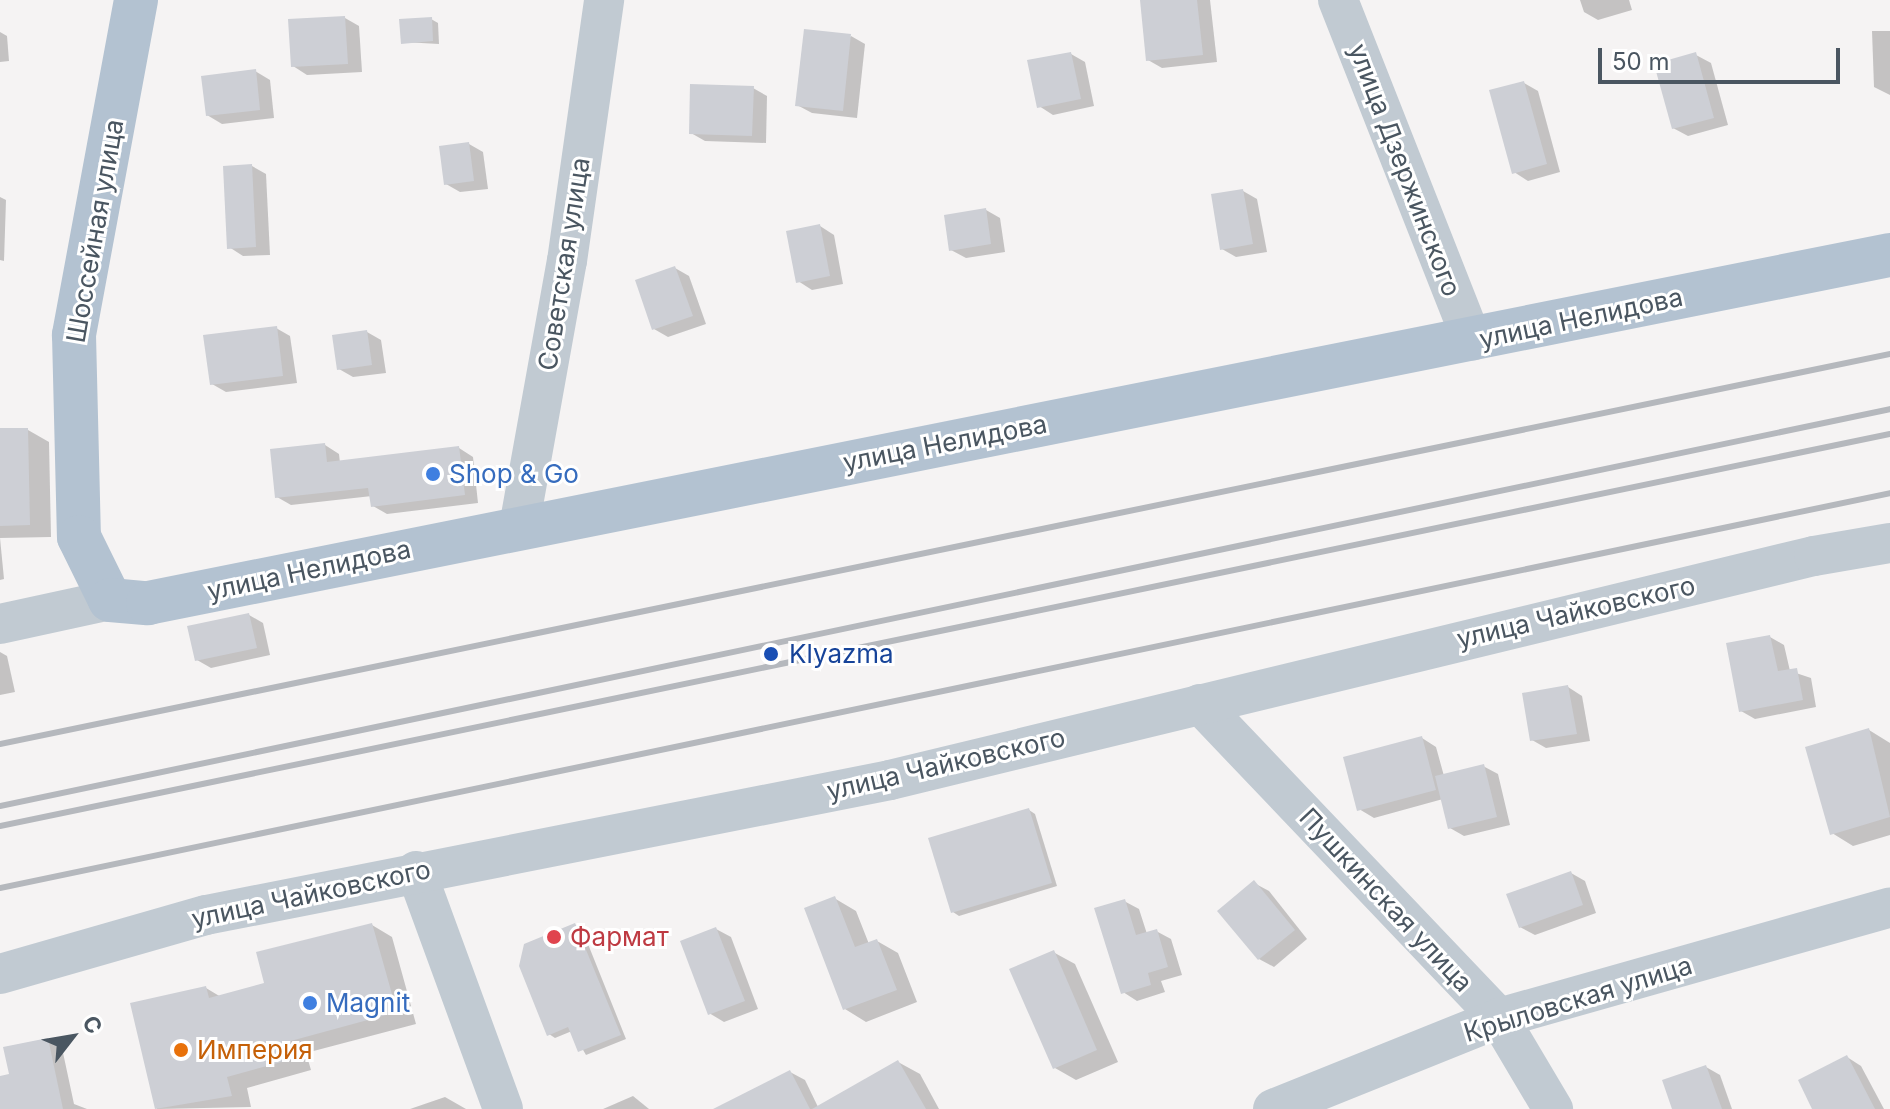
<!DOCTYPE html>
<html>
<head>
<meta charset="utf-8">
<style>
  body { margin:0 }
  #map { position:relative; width:1890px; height:1109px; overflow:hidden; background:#f5f3f3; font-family:Inter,sans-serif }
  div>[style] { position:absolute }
  .shadow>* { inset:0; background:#0003 }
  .building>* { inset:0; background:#cdcfd5 }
  .minor>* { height:40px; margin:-20px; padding:0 20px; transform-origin:20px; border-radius:20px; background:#c1cad2 }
  .major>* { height:44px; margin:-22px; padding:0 22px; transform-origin:22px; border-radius:22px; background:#b3c2d1 }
  .rail>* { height:6px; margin:-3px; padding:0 3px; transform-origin:3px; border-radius:3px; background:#b5b8bd }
  .dots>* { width:22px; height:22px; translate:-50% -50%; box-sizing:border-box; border:4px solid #fff; border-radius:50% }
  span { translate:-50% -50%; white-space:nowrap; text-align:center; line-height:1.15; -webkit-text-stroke:6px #fff; paint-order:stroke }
  .street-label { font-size:26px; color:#4a5661 }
  .shop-label { font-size:26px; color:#366cbe }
  .left { translate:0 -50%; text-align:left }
  .transit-label { font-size:26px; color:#164399 }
  .health-label { font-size:26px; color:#be3a42 }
  .food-label { font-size:26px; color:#c56008 }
  .north { position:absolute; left:32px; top:997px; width:80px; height:80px; -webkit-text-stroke:6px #fff; paint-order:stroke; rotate:59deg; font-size:22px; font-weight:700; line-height:32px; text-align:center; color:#4a5661 }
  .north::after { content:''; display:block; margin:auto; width:28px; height:36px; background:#4a5661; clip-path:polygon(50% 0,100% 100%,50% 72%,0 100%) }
  .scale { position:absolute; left:1598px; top:48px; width:242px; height:36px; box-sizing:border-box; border:4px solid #4a5661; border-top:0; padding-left:10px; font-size:24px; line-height:28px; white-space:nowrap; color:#4a5661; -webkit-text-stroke:6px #fff; paint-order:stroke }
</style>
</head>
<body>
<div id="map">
  <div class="shadow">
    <i style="clip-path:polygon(1142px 0,1210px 0,1217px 62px,1162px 68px,1148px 60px)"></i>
    <i style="clip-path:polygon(1580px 0,1629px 0,1632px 10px,1598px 20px,1584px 12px)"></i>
    <i style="clip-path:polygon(345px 18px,359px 26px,362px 72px,307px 75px,293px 66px)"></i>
    <i style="clip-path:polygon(431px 19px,438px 23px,439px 44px,403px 42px)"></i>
    <i style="clip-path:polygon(1872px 31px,1890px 31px,1890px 95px,1874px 87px)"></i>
    <i style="clip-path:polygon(0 32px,7px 36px,9px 61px,0 62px)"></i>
    <i style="clip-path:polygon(851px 36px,865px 44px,857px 118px,812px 113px,797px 105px)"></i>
    <i style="clip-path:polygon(1071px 54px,1085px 62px,1094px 106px,1053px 115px,1039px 106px)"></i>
    <i style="clip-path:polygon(1696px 55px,1711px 63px,1728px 125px,1688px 136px,1673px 128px)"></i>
    <i style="clip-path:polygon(255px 71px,270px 80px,274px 118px,222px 124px,207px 115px)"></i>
    <i style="clip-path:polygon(1524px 83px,1538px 91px,1560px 172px,1528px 181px,1514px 172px)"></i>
    <i style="clip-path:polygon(753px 88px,767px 96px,766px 143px,705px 141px,691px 133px)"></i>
    <i style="clip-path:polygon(469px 144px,483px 152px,488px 189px,460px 192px,446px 184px)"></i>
    <i style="clip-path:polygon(252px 166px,266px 174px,270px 255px,243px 256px,229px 247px)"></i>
    <i style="clip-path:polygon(1243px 191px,1257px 199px,1267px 252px,1236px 257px,1222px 249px)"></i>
    <i style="clip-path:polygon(0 197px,6px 200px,4px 261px,0 260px)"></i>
    <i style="clip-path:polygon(986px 210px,1000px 218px,1005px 252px,966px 258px,951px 250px)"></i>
    <i style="clip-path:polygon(820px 226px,834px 235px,843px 284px,812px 290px,798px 281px)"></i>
    <i style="clip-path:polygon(675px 268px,689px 276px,706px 324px,668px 337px,654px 329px)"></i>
    <i style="clip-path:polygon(276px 328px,290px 336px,297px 383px,226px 392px,212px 384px)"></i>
    <i style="clip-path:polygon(367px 332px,381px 340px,386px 373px,353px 377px,339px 369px)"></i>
    <i style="clip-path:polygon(0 430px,28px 430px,49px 442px,51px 537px,0 538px)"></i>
    <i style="clip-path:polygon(325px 445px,339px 454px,340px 463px,459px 448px,473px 457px,478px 503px,387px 514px,373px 506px,372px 496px,291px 505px,277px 497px)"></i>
    <i style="clip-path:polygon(0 538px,4px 579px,0 580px)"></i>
    <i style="clip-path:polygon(249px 615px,263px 623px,270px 655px,211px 668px,197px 660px)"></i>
    <i style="clip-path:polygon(1770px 637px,1784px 645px,1790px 671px,1811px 678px,1816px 707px,1755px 719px,1741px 711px)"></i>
    <i style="clip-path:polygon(0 652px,7px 656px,15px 692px,0 695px)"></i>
    <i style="clip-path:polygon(1568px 687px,1582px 696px,1590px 741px,1546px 748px,1532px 740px)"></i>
    <i style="clip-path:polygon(1869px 730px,1890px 743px,1890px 835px,1853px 846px,1832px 833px)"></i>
    <i style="clip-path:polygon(1422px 738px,1436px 747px,1444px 776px,1483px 766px,1498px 774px,1510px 825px,1464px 836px,1450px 828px,1443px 799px,1374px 818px,1359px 809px)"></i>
    <i style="clip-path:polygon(1029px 810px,1035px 814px,1057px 886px,959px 916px,953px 912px)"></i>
    <i style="clip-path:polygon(1571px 873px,1585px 881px,1596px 913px,1535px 935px,1520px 927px)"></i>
    <i style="clip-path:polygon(1254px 883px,1269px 891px,1307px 939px,1274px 967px,1259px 959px)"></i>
    <i style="clip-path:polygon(834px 898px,856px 911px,869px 944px,877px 941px,898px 953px,917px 1002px,866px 1022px,845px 1009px)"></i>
    <i style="clip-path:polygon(1124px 901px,1139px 909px,1147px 934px,1156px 931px,1171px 939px,1182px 975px,1161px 981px,1165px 992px,1137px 1001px,1123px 992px)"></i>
    <i style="clip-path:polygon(372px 925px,392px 937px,416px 1024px,306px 1053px,311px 1070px,247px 1088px,251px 1107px,157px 1109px,133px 1005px,206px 988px,221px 997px,266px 984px)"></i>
    <i style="clip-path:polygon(575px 926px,582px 929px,626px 1039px,586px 1055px,572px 1031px,555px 1038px,549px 1034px)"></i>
    <i style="clip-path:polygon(716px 929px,731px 937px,758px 1009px,724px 1022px,709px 1013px)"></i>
    <i style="clip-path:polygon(1053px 952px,1075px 964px,1118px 1062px,1076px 1080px,1055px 1068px)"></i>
    <i style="clip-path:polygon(48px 1040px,62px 1048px,74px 1104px,87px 1109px,0 1109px,0 1078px,11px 1076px)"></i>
    <i style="clip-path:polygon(1847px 1057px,1861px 1066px,1884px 1109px,1815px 1109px)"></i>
    <i style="clip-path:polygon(898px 1062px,920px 1074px,939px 1109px,842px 1109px)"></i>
    <i style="clip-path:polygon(1706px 1067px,1720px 1075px,1732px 1109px,1674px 1109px)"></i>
    <i style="clip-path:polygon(790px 1072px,805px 1080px,819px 1109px,731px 1109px)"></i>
    <i style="clip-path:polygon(633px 1096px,649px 1109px,603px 1109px)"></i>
    <i style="clip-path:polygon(445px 1097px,466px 1109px,410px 1109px)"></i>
  </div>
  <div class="building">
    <i style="clip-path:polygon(1140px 0,1197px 0,1203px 55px,1146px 61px)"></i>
    <i style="clip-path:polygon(345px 16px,348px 64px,291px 67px,288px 19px)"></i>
    <i style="clip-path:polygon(432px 17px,433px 41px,401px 44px,399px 19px)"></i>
    <i style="clip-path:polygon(804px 29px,851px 34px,843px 111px,795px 106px)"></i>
    <i style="clip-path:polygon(1071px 52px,1081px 99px,1037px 108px,1027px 60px)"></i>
    <i style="clip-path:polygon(1696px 52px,1714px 118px,1672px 129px,1654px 64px)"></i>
    <i style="clip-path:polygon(256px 69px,260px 110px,206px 116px,201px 76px)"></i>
    <i style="clip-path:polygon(1524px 81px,1547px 164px,1512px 174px,1489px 90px)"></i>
    <i style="clip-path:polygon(690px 84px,754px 86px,752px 136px,689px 134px)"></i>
    <i style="clip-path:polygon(469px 142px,474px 181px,444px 185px,439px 146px)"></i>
    <i style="clip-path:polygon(252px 164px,256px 247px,227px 249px,223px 166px)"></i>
    <i style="clip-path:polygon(1243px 189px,1253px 244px,1220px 250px,1211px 194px)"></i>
    <i style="clip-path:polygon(986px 208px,991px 244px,949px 251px,944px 215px)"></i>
    <i style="clip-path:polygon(820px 224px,830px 276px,796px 283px,786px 231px)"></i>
    <i style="clip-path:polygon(675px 266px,693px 316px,652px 330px,635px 280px)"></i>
    <i style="clip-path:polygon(277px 326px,283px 376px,210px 385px,203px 335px)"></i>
    <i style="clip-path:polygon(367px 330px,372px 365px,337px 370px,332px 335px)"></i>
    <i style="clip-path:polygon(0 428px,28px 428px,30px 525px,0 526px)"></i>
    <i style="clip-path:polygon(325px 443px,327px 462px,459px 446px,465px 495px,371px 507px,368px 488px,275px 498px,270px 449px)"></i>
    <i style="clip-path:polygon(249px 613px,257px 648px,195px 661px,187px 626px)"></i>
    <i style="clip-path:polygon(1770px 635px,1778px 671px,1797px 668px,1803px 700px,1739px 712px,1726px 643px)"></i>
    <i style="clip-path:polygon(1568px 685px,1577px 734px,1530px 741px,1522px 693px)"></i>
    <i style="clip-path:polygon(1869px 728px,1890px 817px,1830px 835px,1805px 747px)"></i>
    <i style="clip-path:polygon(1422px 736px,1436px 790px,1357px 811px,1343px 757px)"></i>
    <i style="clip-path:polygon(1484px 764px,1497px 817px,1448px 829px,1435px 776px)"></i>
    <i style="clip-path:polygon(1029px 808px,1052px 883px,951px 913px,928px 838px)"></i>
    <i style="clip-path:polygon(1571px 871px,1583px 905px,1519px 928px,1506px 894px)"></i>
    <i style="clip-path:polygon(1254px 880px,1295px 930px,1258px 960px,1217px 911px)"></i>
    <i style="clip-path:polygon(835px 896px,855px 947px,877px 939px,897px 990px,843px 1010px,804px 908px)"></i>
    <i style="clip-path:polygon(1125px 899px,1136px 935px,1157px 929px,1168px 967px,1148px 973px,1151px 985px,1121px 994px,1094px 908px)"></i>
    <i style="clip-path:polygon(372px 923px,397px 1012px,287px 1042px,292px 1059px,227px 1077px,232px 1096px,155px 1109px,130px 1003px,206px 986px,209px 998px,264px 983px,256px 952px)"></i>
    <i style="clip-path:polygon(575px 923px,621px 1035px,578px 1052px,568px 1027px,547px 1036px,519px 966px,524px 944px)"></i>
    <i style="clip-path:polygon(716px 927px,745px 1001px,708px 1015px,680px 941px)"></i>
    <i style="clip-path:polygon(1054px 950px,1097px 1050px,1053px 1069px,1009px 969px)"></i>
    <i style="clip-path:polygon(48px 1038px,63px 1109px,0 1109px,0 1076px,9px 1074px,3px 1047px)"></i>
    <i style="clip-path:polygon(1847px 1055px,1875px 1109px,1812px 1109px,1798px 1080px)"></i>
    <i style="clip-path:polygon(898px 1060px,926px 1109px,812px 1109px)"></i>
    <i style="clip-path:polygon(1706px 1065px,1722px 1109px,1672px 1109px,1662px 1080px)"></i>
    <i style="clip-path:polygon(790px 1070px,810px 1109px,713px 1109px)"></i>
  </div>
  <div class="minor">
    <i style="left:1338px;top:0;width:366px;rotate:68.5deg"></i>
    <i style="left:519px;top:527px;width:270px;rotate:-79.8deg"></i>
    <i style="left:567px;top:261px;width:264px;rotate:-81.9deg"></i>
    <i style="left:0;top:624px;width:113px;rotate:-12.3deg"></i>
    <i style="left:1200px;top:704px;width:434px;rotate:46.4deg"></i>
    <i style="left:1499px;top:1018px;width:106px;rotate:59.3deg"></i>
    <i style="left:416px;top:871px;width:253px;rotate:69.9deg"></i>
    <i style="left:0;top:974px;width:214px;rotate:-16deg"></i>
    <i style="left:206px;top:915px;width:697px;rotate:-11.16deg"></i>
    <i style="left:890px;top:780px;width:951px;rotate:-13.63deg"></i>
    <i style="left:1814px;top:556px;width:77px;rotate:-9.7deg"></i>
    <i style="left:1273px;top:1109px;width:244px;rotate:-21.9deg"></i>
    <i style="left:1499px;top:1018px;width:406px;rotate:-15.8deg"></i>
  </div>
  <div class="major">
    <i style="left:136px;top:0;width:341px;rotate:100.5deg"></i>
    <i style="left:74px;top:335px;width:202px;rotate:88.6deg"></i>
    <i style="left:79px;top:537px;width:70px;rotate:63.8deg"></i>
    <i style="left:110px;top:600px;width:38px;rotate:5deg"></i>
    <i style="left:148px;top:603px;width:1776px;rotate:-11.3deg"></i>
  </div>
  <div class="rail">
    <i style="left:0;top:744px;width:1930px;rotate:-11.66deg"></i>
    <i style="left:0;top:806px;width:1931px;rotate:-11.86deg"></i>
    <i style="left:0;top:826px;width:1930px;rotate:-11.72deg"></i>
    <i style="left:0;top:888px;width:1931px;rotate:-11.8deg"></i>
  </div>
  <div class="dots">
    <i style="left:433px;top:474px;background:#3f7fe0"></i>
    <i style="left:771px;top:654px;background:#1a4fb4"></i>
    <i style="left:554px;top:937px;background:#e0444e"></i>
    <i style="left:310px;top:1003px;background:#3f7fe0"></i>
    <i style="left:181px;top:1050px;background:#e8710a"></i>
  </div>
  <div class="street-label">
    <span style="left:1405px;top:170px;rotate:69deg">улица Дзержинского</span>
    <span style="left:95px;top:231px;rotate:-80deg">Шоссейная улица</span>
    <span style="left:564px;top:264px;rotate:-81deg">Советская улица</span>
    <span style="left:1581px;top:318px;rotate:-12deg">улица Нелидова</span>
    <span style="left:945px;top:443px;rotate:-11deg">улица Нелидова</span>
    <span style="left:309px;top:570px;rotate:-12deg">улица Нелидова</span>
    <span style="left:1576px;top:612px;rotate:-13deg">улица Чайковского</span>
    <span style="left:946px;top:764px;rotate:-13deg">улица Чайковского</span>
    <span style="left:311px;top:894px;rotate:-12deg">улица Чайковского</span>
    <span style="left:1386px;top:900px;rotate:47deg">Пушкинская улица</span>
    <span style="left:1578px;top:999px;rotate:-17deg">Крыловская улица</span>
  </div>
  <div class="shop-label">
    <span class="left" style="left:449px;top:474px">Shop &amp; Go</span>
    <span class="left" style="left:326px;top:1003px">Magnit</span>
  </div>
  <div class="transit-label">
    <span class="left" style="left:789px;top:654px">Klyazma</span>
  </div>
  <div class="health-label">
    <span class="left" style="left:570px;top:937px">Фармат</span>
  </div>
  <div class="food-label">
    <span class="left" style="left:197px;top:1050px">Империя</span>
  </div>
  <div class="north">С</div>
  <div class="scale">50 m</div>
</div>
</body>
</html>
